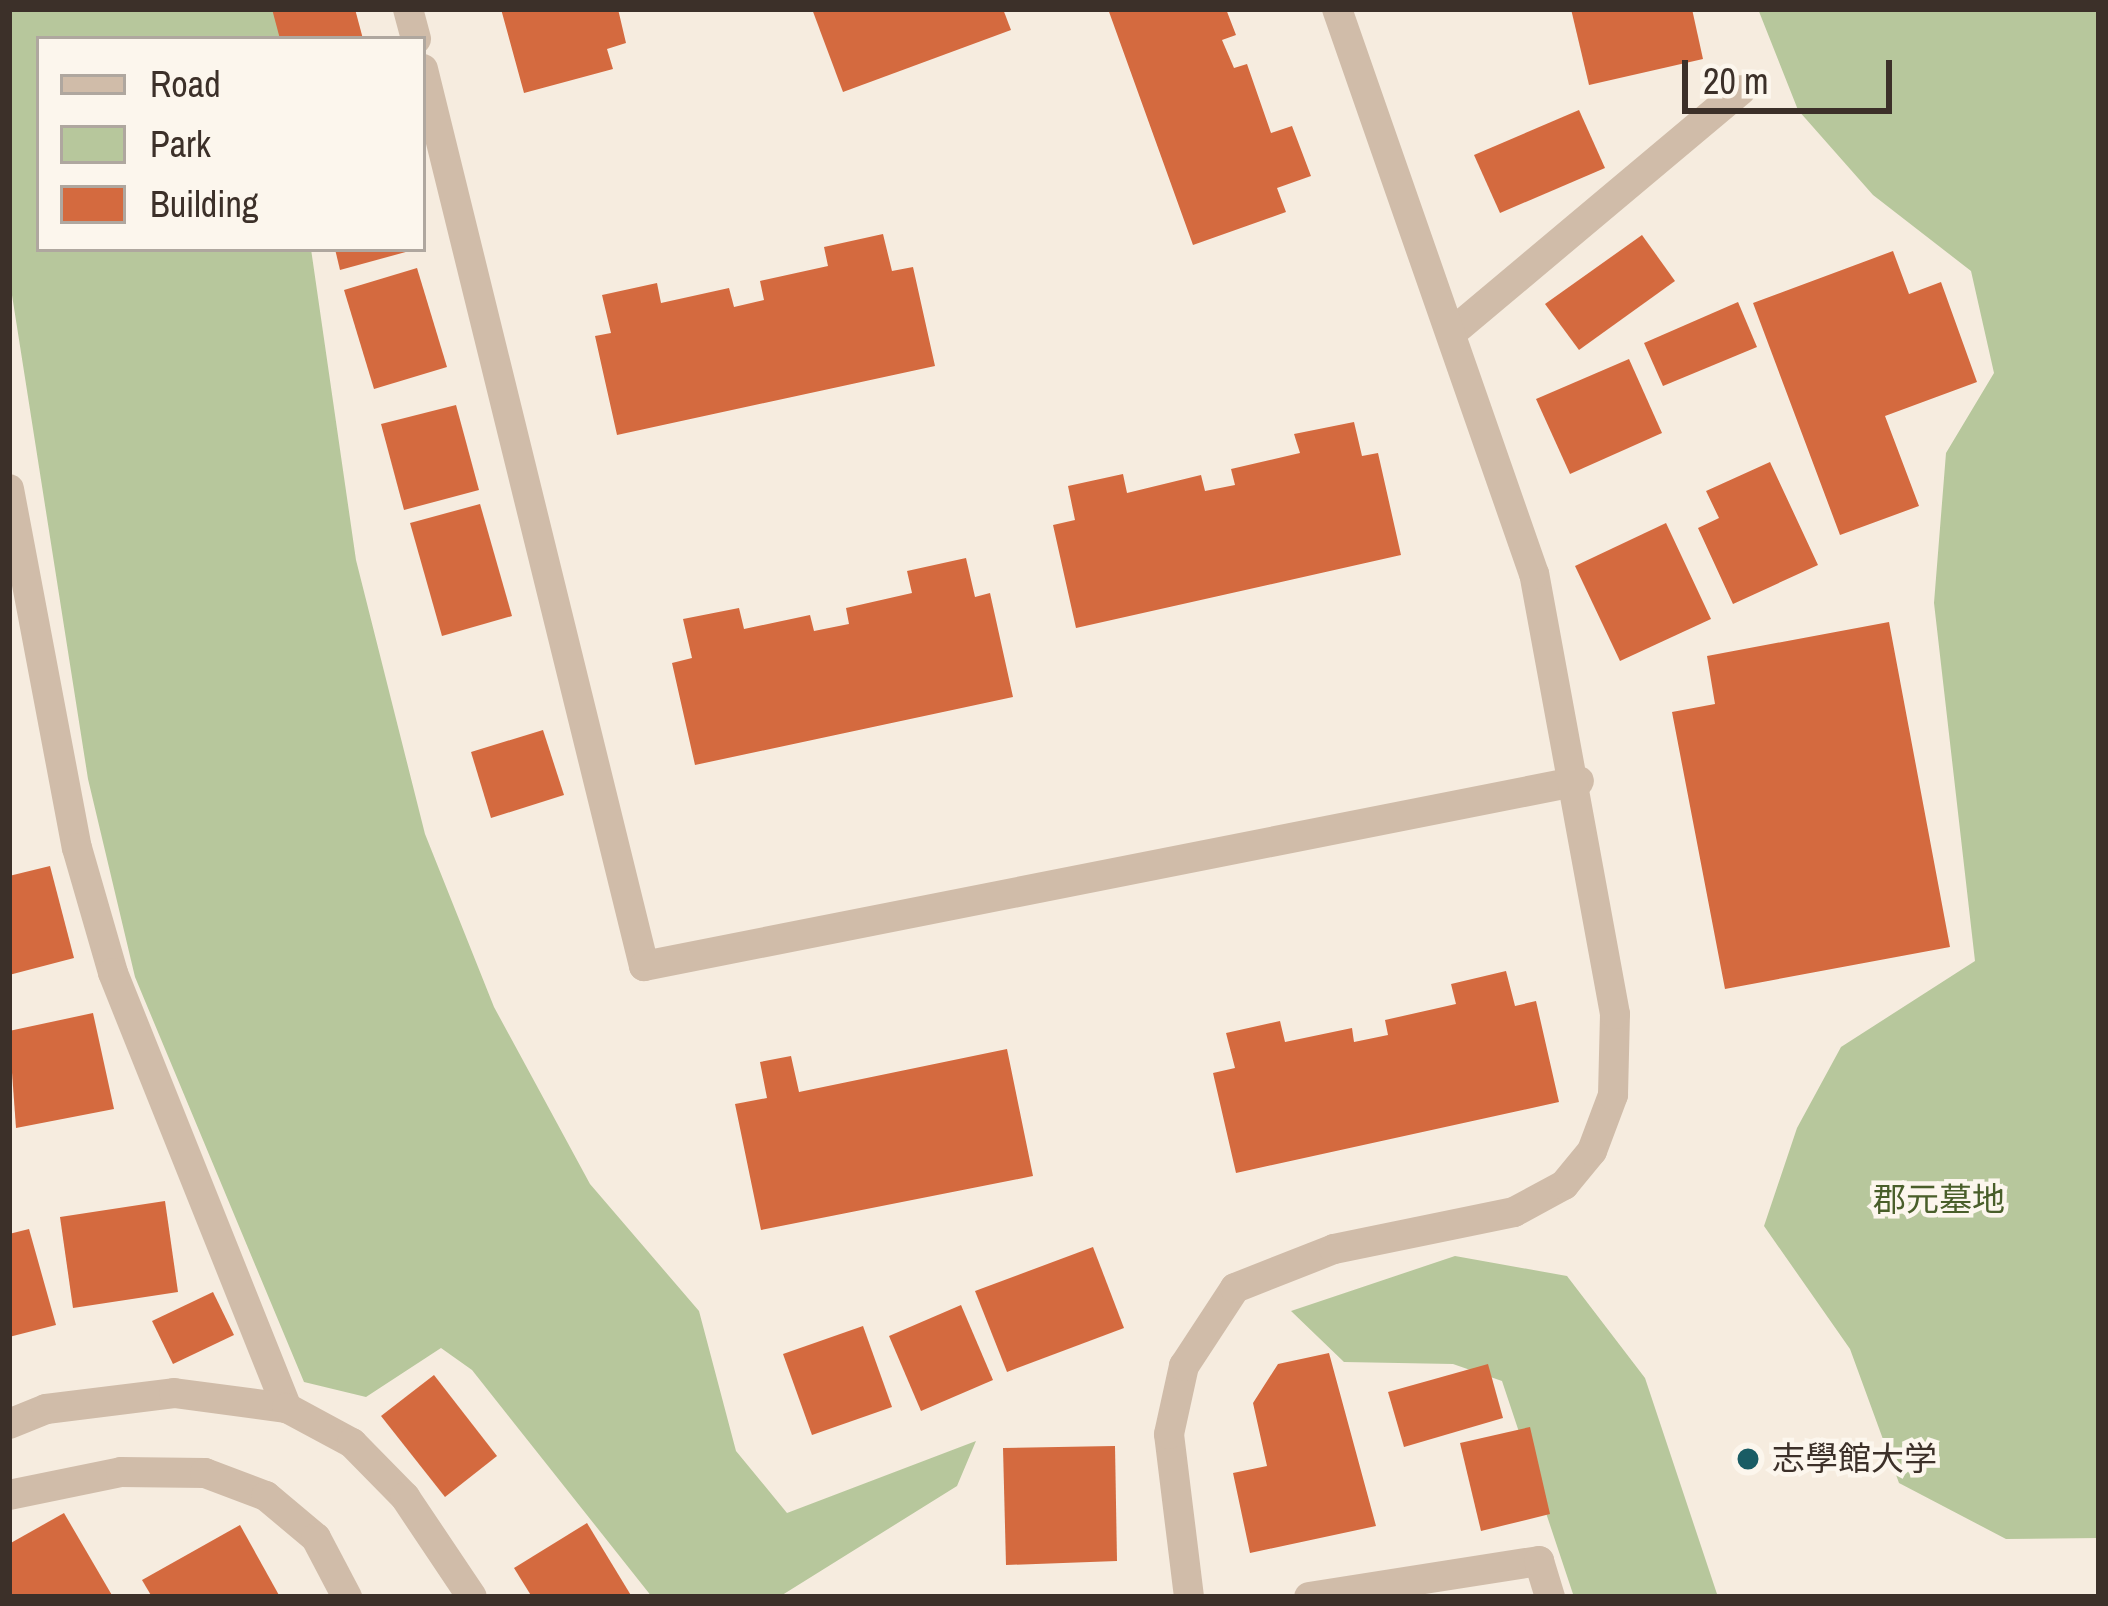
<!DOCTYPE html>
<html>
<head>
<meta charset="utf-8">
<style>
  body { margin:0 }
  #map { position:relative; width:2108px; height:1606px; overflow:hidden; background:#f6ecdf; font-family:"Archivo Narrow","Noto Sans JP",sans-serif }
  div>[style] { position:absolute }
  .green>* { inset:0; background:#b7c79c }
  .building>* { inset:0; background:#d46a3f }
  .minor>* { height:30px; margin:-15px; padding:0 15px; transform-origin:15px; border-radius:15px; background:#d0bca9 }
  .dots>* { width:33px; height:33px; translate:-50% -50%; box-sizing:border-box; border:6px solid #fcf6ed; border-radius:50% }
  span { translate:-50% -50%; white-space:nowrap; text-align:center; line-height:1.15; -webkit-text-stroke:9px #fcf6ed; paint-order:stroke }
  .park-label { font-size:33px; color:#495e2a }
  .poi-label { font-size:33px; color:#3c3029 }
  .left { translate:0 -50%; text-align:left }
  .frame { position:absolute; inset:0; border:12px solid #3c3029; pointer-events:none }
  .legend { position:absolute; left:36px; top:36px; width:390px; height:216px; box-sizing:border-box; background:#fcf6ed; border:3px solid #afa79f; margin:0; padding:15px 21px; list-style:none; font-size:36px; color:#3c3029 }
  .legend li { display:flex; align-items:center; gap:24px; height:60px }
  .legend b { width:60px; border:3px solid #afa79f }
  .scale { position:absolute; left:1682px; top:60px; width:210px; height:54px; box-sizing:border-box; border:6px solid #3c3029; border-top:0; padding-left:15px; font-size:36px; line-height:42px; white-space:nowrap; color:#3c3029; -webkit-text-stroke:9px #fcf6ed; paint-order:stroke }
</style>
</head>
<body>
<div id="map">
  <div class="green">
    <i style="clip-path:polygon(9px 9px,279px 9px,283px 39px,39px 39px,39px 249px,311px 249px,356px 560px,425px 834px,494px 1007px,590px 1184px,699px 1311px,736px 1451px,787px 1513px,976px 1441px,957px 1486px,779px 1597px,652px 1597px,472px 1370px,441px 1348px,366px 1397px,304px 1382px,135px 977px,88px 779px,9px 276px)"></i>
    <i style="clip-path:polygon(1758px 9px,2099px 9px,2099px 1538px,2006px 1539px,1899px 1483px,1850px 1349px,1764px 1226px,1797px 1128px,1841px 1047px,1975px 961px,1934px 603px,1946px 453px,1994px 373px,1971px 271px,1873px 195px,1798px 110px)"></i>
    <i style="clip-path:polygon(1455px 1256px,1567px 1276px,1645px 1378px,1718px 1597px,1574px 1597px,1502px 1381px,1453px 1364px,1344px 1362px,1291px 1311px)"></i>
  </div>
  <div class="building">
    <i style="clip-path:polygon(272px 9px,355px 9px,363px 39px,280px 39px)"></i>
    <i style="clip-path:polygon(501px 9px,618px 9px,626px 43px,607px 49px,613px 69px,524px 93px)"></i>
    <i style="clip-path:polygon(812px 9px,1003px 9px,1011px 30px,843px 92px)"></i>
    <i style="clip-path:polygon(1108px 9px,1226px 9px,1236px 35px,1222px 40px,1234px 68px,1247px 64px,1271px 133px,1292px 126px,1311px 176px,1277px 188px,1286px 212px,1193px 245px)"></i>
    <i style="clip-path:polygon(1571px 9px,1692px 9px,1703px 59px,1589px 85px)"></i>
    <i style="clip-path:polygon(1579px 110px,1605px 168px,1500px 213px,1474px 155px)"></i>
    <i style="clip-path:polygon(883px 234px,892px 271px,913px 267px,935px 366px,617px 435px,595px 336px,611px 333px,602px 295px,657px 283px,661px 303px,729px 288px,734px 307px,764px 300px,760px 281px,828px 266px,824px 247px)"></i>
    <i style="clip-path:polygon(1642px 235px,1675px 281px,1579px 350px,1545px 304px)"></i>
    <i style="clip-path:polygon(335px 249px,413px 249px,413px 250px,340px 270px)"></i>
    <i style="clip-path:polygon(1893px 251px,1909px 294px,1941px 282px,1977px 382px,1885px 416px,1919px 506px,1840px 535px,1753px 303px)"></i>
    <i style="clip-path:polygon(417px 268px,447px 367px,374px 389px,344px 290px)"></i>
    <i style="clip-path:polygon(1738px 302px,1757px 347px,1663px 386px,1644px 343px)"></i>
    <i style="clip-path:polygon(1629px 359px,1662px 433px,1570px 474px,1536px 399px)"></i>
    <i style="clip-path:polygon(456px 405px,479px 490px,404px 510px,381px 424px)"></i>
    <i style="clip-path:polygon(1354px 422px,1362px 456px,1378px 453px,1401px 555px,1076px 628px,1053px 525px,1075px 520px,1068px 486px,1123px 474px,1127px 493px,1201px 475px,1205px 491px,1235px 485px,1231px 469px,1300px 453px,1294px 434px)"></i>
    <i style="clip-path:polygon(1770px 462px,1818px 565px,1733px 604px,1698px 528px,1719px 518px,1706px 491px)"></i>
    <i style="clip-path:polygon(480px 504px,512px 616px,442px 636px,410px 523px)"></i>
    <i style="clip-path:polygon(1666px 523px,1711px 619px,1620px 661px,1575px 566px)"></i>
    <i style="clip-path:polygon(966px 558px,975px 597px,990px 593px,1013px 697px,695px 765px,672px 663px,692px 658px,683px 619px,739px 608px,744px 629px,810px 615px,814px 631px,849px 624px,846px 608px,912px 593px,907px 571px)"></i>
    <i style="clip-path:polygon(1889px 622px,1950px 947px,1725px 989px,1672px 712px,1715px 704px,1707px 656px)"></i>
    <i style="clip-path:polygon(543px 730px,564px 795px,491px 818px,471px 752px)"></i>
    <i style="clip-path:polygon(50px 866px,74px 958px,9px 975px,9px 876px)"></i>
    <i style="clip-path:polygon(1506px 971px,1515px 1006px,1536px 1001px,1559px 1102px,1236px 1173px,1213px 1073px,1235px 1068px,1226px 1033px,1280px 1021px,1285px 1042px,1352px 1028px,1354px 1042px,1388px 1035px,1385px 1020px,1456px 1004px,1451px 984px)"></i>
    <i style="clip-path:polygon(93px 1013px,114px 1109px,16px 1128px,9px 1031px)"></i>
    <i style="clip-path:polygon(1007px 1049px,1033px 1176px,761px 1230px,735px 1104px,767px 1098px,760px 1062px,791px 1056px,799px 1092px)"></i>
    <i style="clip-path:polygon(165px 1201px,178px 1292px,73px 1308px,60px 1217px)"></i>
    <i style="clip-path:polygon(29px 1229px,56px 1325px,9px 1337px,9px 1234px)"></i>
    <i style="clip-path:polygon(1093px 1247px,1124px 1328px,1007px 1372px,975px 1291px)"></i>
    <i style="clip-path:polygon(213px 1292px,234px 1335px,173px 1364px,152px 1321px)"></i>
    <i style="clip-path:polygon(961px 1305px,993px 1380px,921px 1411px,889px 1336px)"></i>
    <i style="clip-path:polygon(863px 1326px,892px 1407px,812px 1435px,783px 1354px)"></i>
    <i style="clip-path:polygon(1329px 1353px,1376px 1526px,1250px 1553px,1233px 1473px,1267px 1466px,1253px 1403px,1278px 1364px)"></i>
    <i style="clip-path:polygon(1488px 1364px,1503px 1418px,1404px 1447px,1388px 1392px)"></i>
    <i style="clip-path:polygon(434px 1375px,497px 1456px,445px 1497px,381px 1416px)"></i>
    <i style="clip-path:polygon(1530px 1427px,1550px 1514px,1481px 1531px,1460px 1443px)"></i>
    <i style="clip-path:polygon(1115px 1446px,1117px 1561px,1006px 1565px,1003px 1448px)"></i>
    <i style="clip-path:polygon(64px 1513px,113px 1597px,9px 1595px,9px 1544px)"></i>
    <i style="clip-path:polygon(587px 1523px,632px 1597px,532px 1597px,514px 1568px)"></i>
    <i style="clip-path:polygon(240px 1525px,280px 1597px,152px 1597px,142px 1580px)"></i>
  </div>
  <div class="minor">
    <i style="left:408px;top:9px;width:31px;rotate:75deg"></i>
    <i style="left:423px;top:69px;width:924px;rotate:76.16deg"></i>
    <i style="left:644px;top:966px;width:953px;rotate:-11.19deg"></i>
    <i style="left:1455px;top:330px;width:373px;rotate:-40deg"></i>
    <i style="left:9px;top:489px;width:365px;rotate:79.3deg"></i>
    <i style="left:77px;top:848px;width:130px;rotate:73.9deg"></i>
    <i style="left:113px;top:973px;width:469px;rotate:68.2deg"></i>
    <i style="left:9px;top:1424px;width:40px;rotate:-22deg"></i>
    <i style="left:46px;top:1409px;width:129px;rotate:-7.1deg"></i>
    <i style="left:174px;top:1393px;width:114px;rotate:7.6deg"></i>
    <i style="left:287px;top:1408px;width:74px;rotate:28.3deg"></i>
    <i style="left:352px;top:1443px;width:76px;rotate:45.5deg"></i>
    <i style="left:405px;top:1497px;width:120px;rotate:56.2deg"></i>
    <i style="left:9px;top:1495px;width:114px;rotate:-11.6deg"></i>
    <i style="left:121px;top:1472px;width:84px;rotate:0.7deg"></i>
    <i style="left:205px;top:1473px;width:65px;rotate:20.7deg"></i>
    <i style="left:266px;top:1496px;width:65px;rotate:40deg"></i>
    <i style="left:316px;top:1538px;width:67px;rotate:62.3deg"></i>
    <i style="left:1189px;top:1597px;width:164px;rotate:-97deg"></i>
    <i style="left:1169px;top:1434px;width:70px;rotate:-77.6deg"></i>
    <i style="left:1184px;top:1366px;width:93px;rotate:-56.8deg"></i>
    <i style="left:1235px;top:1288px;width:106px;rotate:-21.5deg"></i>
    <i style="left:1334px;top:1249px;width:184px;rotate:-11.6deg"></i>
    <i style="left:1514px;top:1212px;width:57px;rotate:-28.4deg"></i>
    <i style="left:1564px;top:1185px;width:44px;rotate:-50.5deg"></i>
    <i style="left:1592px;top:1151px;width:60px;rotate:-69.4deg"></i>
    <i style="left:1613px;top:1095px;width:81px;rotate:-88.6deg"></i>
    <i style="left:1615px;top:1014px;width:447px;rotate:-100.4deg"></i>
    <i style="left:1534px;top:574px;width:598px;rotate:-109.22deg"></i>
    <i style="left:1309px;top:1597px;width:233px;rotate:-8.9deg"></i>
    <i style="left:1539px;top:1561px;width:38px;rotate:73deg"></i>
  </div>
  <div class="dots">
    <i style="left:1748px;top:1459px;background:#195c64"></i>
  </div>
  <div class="park-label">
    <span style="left:1939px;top:1200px">郡元墓地</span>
  </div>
  <div class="poi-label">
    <span class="left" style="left:1772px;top:1459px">志學館大学</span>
  </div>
  <div class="frame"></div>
  <ul class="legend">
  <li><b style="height:15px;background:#d0bca9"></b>Road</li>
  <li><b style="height:33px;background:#b7c79c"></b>Park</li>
  <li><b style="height:33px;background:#d46a3f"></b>Building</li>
  </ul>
  <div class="scale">20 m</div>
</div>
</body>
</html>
